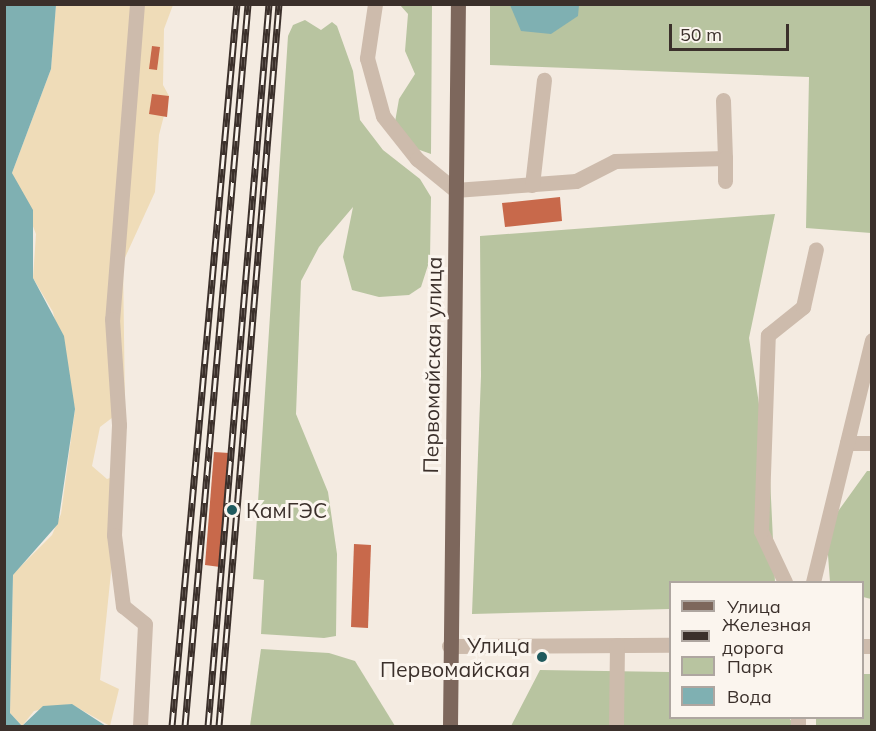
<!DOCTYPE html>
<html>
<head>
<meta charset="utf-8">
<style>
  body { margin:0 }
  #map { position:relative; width:876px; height:731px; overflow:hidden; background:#f4ebe1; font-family:Mulish,sans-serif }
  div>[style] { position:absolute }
  .green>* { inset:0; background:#b8c4a0 }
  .sand>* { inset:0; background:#efdcb8 }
  .water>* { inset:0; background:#7fb0b2 }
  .building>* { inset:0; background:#c8694b }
  .minor>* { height:15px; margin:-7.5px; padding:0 7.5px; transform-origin:7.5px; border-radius:7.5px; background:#cdbbac }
  .major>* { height:15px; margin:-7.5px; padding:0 7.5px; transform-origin:7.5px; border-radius:7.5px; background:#7d675c }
  .rail>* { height:7px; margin-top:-3.5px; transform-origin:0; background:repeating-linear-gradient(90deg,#fbf5ee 0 14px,#3b302b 0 28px); box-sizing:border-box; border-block:2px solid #3b302b }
  .dots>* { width:16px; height:16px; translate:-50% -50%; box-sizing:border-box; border:3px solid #fbf5ee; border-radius:50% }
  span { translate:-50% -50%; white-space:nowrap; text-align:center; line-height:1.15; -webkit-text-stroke:6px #fbf5ee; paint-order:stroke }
  .street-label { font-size:21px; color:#3b302b }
  .poi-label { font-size:21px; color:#3b302b }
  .left { translate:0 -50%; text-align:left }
  .right { translate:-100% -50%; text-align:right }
  .frame { position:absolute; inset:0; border:6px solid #3b302b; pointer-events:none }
  .legend { position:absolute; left:669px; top:581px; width:195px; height:138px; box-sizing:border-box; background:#fbf5ee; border:2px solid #aea6a0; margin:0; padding:8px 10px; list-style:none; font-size:18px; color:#3b302b }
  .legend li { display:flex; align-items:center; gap:12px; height:30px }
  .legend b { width:30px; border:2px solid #aea6a0 }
  .scale { position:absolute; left:669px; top:24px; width:120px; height:27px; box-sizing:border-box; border:3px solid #3b302b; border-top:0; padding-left:8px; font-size:18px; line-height:21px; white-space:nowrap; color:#3b302b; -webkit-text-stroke:4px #fbf5ee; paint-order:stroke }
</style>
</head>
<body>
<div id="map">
  <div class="green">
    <i style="clip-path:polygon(400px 5px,432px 5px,431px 154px,417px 149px,395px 122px,399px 99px,415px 74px,405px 51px,408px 14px)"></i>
    <i style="clip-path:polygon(490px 5px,871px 5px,871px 233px,806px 228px,809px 77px,490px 65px)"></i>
    <i style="clip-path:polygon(305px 20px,321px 30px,332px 22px,337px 26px,353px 71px,360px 120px,383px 150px,420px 179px,431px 197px,430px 259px,421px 287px,409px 295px,379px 297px,352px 290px,343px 257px,353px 207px,319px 247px,301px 281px,296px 414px,328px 492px,337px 554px,336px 636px,324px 638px,261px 634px,264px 580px,253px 579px,288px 36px,293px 25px)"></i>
    <i style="clip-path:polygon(775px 214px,749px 338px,770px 477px,775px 582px,670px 582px,670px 609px,472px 614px,481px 376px,480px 236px)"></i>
    <i style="clip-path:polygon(867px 471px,871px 471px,871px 599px,863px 597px,862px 582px,830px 582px,826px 528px)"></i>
    <i style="clip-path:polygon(261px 649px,329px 653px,355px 661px,395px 726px,250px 726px)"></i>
    <i style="clip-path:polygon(540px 670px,670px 672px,670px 718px,789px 718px,796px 726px,511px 726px)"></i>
    <i style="clip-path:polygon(863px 674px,871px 674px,871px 726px,816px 726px,816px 718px,862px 718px)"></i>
  </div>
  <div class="sand">
    <i style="clip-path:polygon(56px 5px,173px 5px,164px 29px,163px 85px,169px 96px,159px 135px,155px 192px,123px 262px,125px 408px,100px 427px,92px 466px,107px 479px,121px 474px,100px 680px,119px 689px,110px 726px,71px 704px,34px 711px,22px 726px,10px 713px,13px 574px,52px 535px,61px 514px,75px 409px,53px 312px,33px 278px,36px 234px,12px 173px,51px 69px)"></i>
  </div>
  <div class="water">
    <i style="clip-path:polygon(4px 5px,56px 5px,51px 69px,12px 173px,33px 210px,33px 278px,64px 336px,75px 409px,58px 524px,13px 575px,10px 713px,22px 726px,43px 706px,72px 704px,106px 726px,5px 726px)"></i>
    <i style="clip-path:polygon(510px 5px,579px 5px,578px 16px,551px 34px,521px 31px)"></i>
  </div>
  <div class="building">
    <i style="clip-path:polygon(152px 46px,160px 47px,157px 70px,149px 69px)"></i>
    <i style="clip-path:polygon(152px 94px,169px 96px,167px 117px,149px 114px)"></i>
    <i style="clip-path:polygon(560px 197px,562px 221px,505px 227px,502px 203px)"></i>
    <i style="clip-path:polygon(214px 452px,229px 453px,220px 567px,205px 565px)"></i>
    <i style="clip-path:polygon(354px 544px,371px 545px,368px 628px,351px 627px)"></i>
  </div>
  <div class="minor">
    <i style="left:137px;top:4px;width:316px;rotate:94.5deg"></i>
    <i style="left:112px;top:319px;width:106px;rotate:86.2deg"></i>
    <i style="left:119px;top:425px;width:110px;rotate:92.6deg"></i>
    <i style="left:114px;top:535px;width:72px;rotate:82.8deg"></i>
    <i style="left:123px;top:606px;width:28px;rotate:39deg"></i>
    <i style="left:145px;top:624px;width:102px;rotate:92.8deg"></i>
    <i style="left:375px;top:4px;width:55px;rotate:98.4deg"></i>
    <i style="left:367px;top:58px;width:60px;rotate:74.6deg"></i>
    <i style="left:383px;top:116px;width:55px;rotate:51.7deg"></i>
    <i style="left:417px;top:159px;width:49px;rotate:39.2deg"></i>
    <i style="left:455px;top:190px;width:121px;rotate:-4.3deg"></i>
    <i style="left:576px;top:181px;width:44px;rotate:-27.1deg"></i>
    <i style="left:615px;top:161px;width:110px;rotate:-1.6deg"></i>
    <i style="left:725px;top:158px;width:58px;rotate:-92deg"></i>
    <i style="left:725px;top:158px;width:23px;rotate:90deg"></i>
    <i style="left:532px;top:185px;width:106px;rotate:-83.5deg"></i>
    <i style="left:847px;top:443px;width:25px"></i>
    <i style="left:785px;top:582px;width:56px;rotate:-115.2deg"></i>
    <i style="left:761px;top:531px;width:196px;rotate:-88deg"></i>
    <i style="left:768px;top:335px;width:45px;rotate:-38.7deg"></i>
    <i style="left:803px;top:307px;width:59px;rotate:-77.4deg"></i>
    <i style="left:813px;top:582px;width:249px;rotate:-76.3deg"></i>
    <i style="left:449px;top:646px;width:221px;rotate:-0.3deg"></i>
    <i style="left:862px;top:646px;width:10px"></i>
    <i style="left:616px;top:726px;width:81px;rotate:-89.3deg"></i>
    <i style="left:798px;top:726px;width:8px;rotate:-90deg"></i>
  </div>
  <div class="major">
    <i style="left:450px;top:726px;width:722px;rotate:-89.37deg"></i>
  </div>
  <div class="rail">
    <i style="left:172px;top:726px;width:725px;rotate:-84.86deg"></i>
    <i style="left:185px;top:726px;width:725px;rotate:-85.01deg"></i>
    <i style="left:208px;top:726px;width:725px;rotate:-85.17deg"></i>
    <i style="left:219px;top:726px;width:724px;rotate:-85.25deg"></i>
  </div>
  <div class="dots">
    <i style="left:232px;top:510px;background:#1f5a5e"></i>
    <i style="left:542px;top:657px;background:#1f5a5e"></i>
  </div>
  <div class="street-label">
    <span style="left:432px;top:365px;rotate:-89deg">Первомайская улица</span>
  </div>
  <div class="poi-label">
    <span class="left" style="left:246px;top:510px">КамГЭС</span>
    <span class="right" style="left:530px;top:657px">Улица<br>Первомайская</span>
  </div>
  <div class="frame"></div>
  <ul class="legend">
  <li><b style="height:8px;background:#7d675c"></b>Улица</li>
  <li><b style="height:8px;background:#3b302b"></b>Железная дорога</li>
  <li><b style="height:16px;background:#b8c4a0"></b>Парк</li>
  <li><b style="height:16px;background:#7fb0b2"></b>Вода</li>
  </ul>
  <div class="scale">50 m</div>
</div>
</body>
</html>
